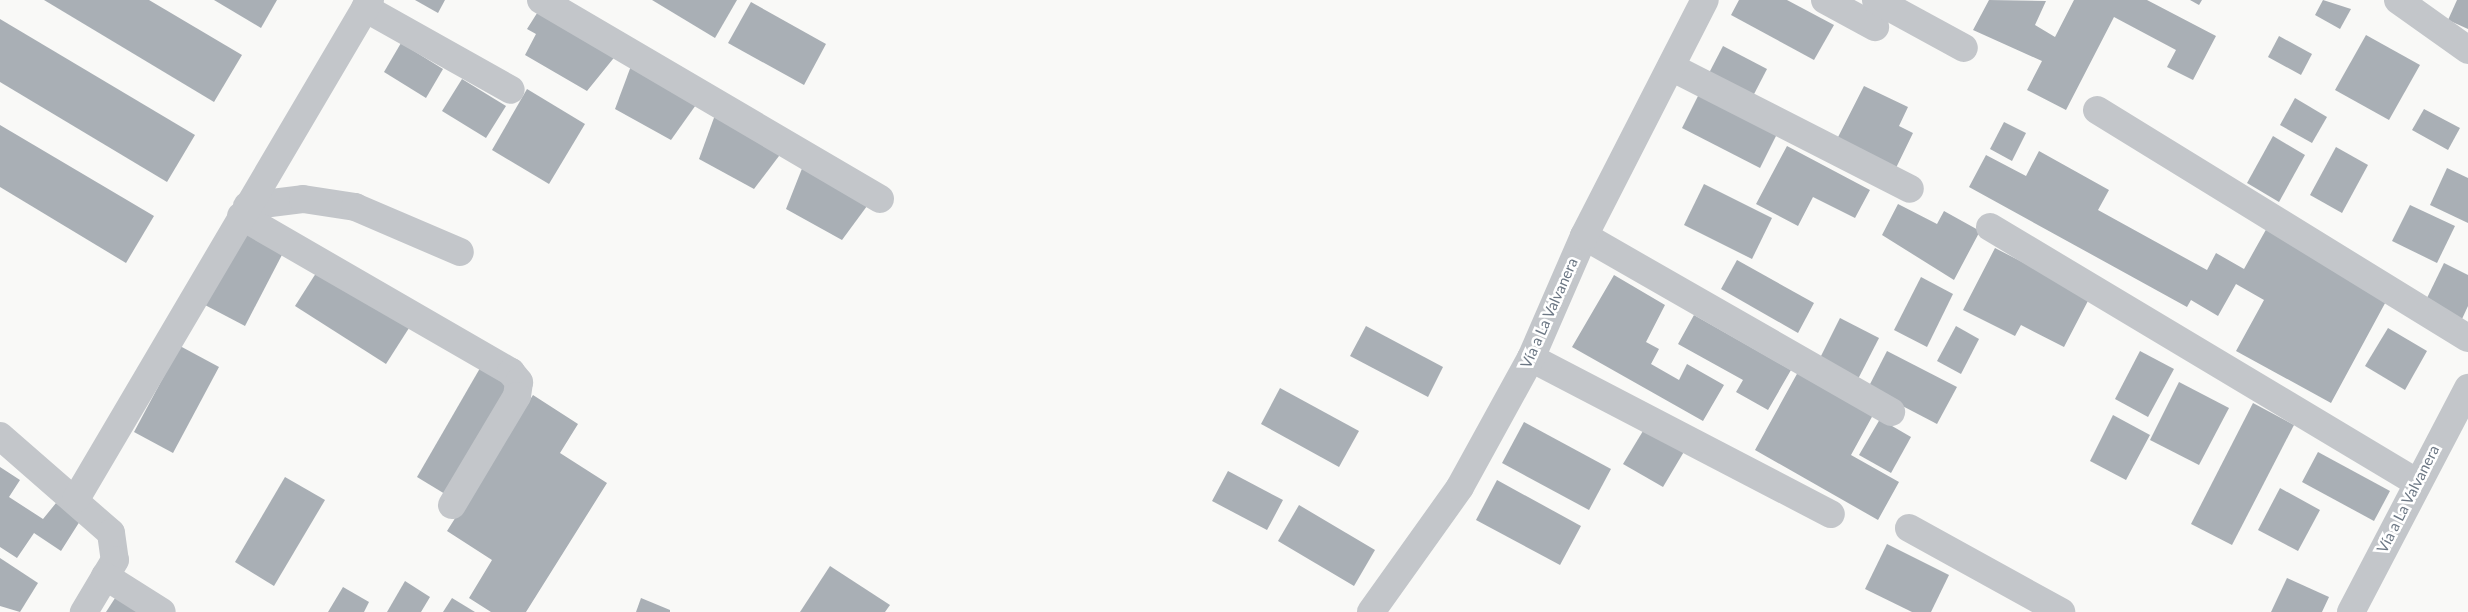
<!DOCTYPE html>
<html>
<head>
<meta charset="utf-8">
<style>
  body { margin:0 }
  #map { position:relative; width:2468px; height:612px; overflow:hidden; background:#f9f9f7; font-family:Lato,sans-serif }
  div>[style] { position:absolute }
  .building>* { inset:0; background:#a9afb5 }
  .minor>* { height:28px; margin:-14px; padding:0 14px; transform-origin:14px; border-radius:14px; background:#c3c6ca }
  span { translate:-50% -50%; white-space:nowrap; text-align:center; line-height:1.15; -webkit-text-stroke:5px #fff; paint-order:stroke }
  .street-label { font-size:15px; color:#6c7784 }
</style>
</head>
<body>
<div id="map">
  <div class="building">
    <i style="clip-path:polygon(44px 0,149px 0,242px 55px,214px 102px)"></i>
    <i style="clip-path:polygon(214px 0,277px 0,261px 28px)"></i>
    <i style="clip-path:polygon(415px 0,445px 0,438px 13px)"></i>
    <i style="clip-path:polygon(652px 0,737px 0,715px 38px)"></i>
    <i style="clip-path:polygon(1739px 0,1787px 0,1834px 25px,1814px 60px,1731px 15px)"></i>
    <i style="clip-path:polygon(1989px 0,2046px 1px,2035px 25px,2055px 37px,2074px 0,2147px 0,2216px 36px,2193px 80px,2167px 67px,2176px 50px,2114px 17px,2066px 110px,2027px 90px,2042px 61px,1973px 30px)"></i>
    <i style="clip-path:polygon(2190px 0,2202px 0,2199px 5px)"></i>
    <i style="clip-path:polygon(2323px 0,2351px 9px,2340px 29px,2315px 15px)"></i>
    <i style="clip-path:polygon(2457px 0,2468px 0,2468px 29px,2448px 20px)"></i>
    <i style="clip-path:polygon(751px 2px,826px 44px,804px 85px,728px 43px)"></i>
    <i style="clip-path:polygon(539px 10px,617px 54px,587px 91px,525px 55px,536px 34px,527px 29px)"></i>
    <i style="clip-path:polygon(0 19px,195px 135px,167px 182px,0 82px)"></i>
    <i style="clip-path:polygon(2366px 35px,2420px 65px,2389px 120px,2335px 90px)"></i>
    <i style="clip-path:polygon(2279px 36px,2312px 54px,2301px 75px,2268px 57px)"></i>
    <i style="clip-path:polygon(401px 43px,443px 69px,426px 98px,384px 72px)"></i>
    <i style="clip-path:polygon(1723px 46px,1767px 69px,1752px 98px,1708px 75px)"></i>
    <i style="clip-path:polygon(631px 66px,698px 102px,671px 140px,615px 109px)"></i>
    <i style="clip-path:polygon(462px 79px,506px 106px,486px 138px,442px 111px)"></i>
    <i style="clip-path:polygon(1704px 84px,1778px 132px,1760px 168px,1682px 128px)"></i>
    <i style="clip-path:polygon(1864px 86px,1908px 107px,1899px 126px,1913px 133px,1894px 172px,1835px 143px)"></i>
    <i style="clip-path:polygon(527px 89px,585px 124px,549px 184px,492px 150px)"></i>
    <i style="clip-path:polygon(2295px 98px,2327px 117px,2312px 143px,2280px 125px)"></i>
    <i style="clip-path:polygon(2424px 109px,2460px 128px,2448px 150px,2412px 130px)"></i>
    <i style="clip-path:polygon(715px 115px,782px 152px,754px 189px,699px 159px)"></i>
    <i style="clip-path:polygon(2004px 122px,2026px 133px,2012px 161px,1990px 149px)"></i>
    <i style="clip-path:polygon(0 125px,154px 216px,126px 263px,0 187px)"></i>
    <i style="clip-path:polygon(2273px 136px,2305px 155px,2279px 202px,2247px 183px)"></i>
    <i style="clip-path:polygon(1787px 146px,1870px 190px,1855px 218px,1813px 197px,1798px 226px,1756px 204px)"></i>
    <i style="clip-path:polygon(2336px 147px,2368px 165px,2342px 213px,2310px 195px)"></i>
    <i style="clip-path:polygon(2039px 151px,2109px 190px,2098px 210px,2207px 270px,2216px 253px,2244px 269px,2268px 226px,2390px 294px,2331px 403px,2236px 351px,2264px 300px,2236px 284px,2218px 316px,2191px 300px,2187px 307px,1969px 187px,1986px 155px,2026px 176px)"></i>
    <i style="clip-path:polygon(803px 166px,870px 202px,842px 240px,786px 209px)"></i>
    <i style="clip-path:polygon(2447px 168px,2468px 178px,2468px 223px,2430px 205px)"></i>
    <i style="clip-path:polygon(1704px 184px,1772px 218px,1752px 259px,1684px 225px)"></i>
    <i style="clip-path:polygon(1898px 204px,1937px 224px,1944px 211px,1980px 231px,1954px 280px,1882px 235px)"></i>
    <i style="clip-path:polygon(2410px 205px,2455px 226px,2437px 263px,2392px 241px)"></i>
    <i style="clip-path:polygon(246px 230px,284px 251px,245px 326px,205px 305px)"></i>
    <i style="clip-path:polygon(1995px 248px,2090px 297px,2064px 347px,2021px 325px,2015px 336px,1963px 310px)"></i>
    <i style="clip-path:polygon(1737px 260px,1814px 303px,1798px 333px,1721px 289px)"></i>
    <i style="clip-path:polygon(2444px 263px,2468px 275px,2468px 306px,2462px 319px,2426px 300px)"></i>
    <i style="clip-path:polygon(318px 270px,409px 328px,386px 364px,295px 306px)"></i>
    <i style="clip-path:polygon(1614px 275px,1665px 305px,1646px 342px,1659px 349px,1651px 364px,1679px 380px,1687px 364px,1724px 385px,1703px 421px,1572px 347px)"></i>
    <i style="clip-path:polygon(1921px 277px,1953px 294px,1927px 347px,1894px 330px)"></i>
    <i style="clip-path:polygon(1694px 315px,1791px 370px,1768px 410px,1736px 392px,1743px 380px,1678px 344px)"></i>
    <i style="clip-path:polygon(1840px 318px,1879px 338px,1858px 379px,1820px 358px)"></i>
    <i style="clip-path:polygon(1366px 326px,1443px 367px,1428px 397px,1350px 356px)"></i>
    <i style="clip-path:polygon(1956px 326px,1979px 339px,1961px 374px,1937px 361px)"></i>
    <i style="clip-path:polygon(2388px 328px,2427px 351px,2405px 390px,2365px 366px)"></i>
    <i style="clip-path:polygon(180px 346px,219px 367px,173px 453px,134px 432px)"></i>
    <i style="clip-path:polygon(1887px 351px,1957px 387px,1937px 424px,1868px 388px)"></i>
    <i style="clip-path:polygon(2140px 351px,2174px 369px,2148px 417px,2115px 399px)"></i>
    <i style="clip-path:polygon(483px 363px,511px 380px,445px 494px,417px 477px)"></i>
    <i style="clip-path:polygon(1798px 372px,1873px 415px,1851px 455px,1899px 482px,1878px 520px,1755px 450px)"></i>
    <i style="clip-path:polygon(2179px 382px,2229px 408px,2199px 465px,2150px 440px)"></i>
    <i style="clip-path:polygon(1280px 388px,1359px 431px,1339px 467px,1261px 424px)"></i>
    <i style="clip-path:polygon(533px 395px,578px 424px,560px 453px,607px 483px,526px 612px,491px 612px,469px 598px,492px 560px,447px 531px)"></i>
    <i style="clip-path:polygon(2253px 403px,2294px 425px,2232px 545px,2191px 524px)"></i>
    <i style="clip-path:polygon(2113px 415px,2150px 435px,2126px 480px,2090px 461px)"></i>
    <i style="clip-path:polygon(1880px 419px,1911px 437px,1891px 473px,1859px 455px)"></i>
    <i style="clip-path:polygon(1524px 422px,1611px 469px,1589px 510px,1502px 463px)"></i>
    <i style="clip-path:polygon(1646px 426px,1685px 450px,1663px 487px,1623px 464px)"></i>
    <i style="clip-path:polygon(2318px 452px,2390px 491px,2374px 521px,2302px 482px)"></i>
    <i style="clip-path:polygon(0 467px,20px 480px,9px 497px,43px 519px,56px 503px,80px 521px,61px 551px,34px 533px,17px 558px,0 547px)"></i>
    <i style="clip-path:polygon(1228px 471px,1283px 500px,1267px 530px,1212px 501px)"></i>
    <i style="clip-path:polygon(285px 477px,325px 500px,274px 586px,235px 562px)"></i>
    <i style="clip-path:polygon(1497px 480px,1581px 526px,1560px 565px,1476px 520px)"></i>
    <i style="clip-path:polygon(2280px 488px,2320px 510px,2298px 551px,2258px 530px)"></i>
    <i style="clip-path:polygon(1299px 505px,1375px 550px,1354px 586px,1278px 541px)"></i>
    <i style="clip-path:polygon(1887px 544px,1949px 575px,1931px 612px,1912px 612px,1865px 589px)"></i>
    <i style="clip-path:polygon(0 558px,38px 583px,20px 612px,0 606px)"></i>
    <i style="clip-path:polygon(830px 566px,890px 605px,885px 612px,800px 612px)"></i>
    <i style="clip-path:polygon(2287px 578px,2329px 597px,2322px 612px,2271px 612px)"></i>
    <i style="clip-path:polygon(405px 581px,430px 597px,421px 612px,387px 612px)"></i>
    <i style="clip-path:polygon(343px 587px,369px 602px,364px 612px,328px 612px)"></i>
    <i style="clip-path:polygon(119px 592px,151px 612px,106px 612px)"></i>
    <i style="clip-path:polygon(452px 598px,475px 612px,443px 612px)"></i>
    <i style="clip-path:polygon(641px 598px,670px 610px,670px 612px,636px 612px)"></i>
  </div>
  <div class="minor">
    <i style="left:541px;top:0;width:393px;rotate:30.4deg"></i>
    <i style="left:1825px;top:0;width:57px;rotate:28.4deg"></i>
    <i style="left:1876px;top:0;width:100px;rotate:28.6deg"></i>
    <i style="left:2398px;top:0;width:86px;rotate:35.5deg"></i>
    <i style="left:365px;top:8px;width:167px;rotate:29.3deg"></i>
    <i style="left:1671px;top:67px;width:268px;rotate:27deg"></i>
    <i style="left:2097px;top:110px;width:435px;rotate:31.6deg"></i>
    <i style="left:247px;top:206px;width:56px;rotate:-7.1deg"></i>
    <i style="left:303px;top:199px;width:53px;rotate:8.7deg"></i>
    <i style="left:355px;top:207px;width:114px;rotate:23.2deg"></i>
    <i style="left:241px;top:216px;width:312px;rotate:30deg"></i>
    <i style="left:511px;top:372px;width:13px;rotate:51deg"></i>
    <i style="left:519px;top:382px;width:14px;rotate:98deg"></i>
    <i style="left:517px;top:396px;width:127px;rotate:120.8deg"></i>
    <i style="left:1990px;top:227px;width:496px;rotate:30.9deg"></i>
    <i style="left:1584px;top:236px;width:354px;rotate:29.8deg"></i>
    <i style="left:1531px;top:358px;width:338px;rotate:27.5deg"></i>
    <i style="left:0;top:436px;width:147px;rotate:41.1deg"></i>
    <i style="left:111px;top:533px;width:27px;rotate:82deg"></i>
    <i style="left:115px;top:560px;width:61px;rotate:120.8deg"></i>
    <i style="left:76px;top:499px;width:579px;rotate:-59.49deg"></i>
    <i style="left:1909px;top:528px;width:174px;rotate:28.9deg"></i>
    <i style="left:105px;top:576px;width:67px;rotate:32.3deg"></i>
    <i style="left:1371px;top:612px;width:153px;rotate:-54.5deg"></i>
    <i style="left:1460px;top:487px;width:147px;rotate:-61.2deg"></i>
    <i style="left:1531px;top:358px;width:133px;rotate:-66.5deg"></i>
    <i style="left:1584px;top:236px;width:265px;rotate:-62.9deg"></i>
    <i style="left:2351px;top:612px;width:253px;rotate:-62.4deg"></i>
  </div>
  <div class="street-label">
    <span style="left:1549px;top:313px;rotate:-66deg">Vía a La Valvanera</span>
    <span style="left:2408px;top:499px;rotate:-63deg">Vía a La Valvanera</span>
  </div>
</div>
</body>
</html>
